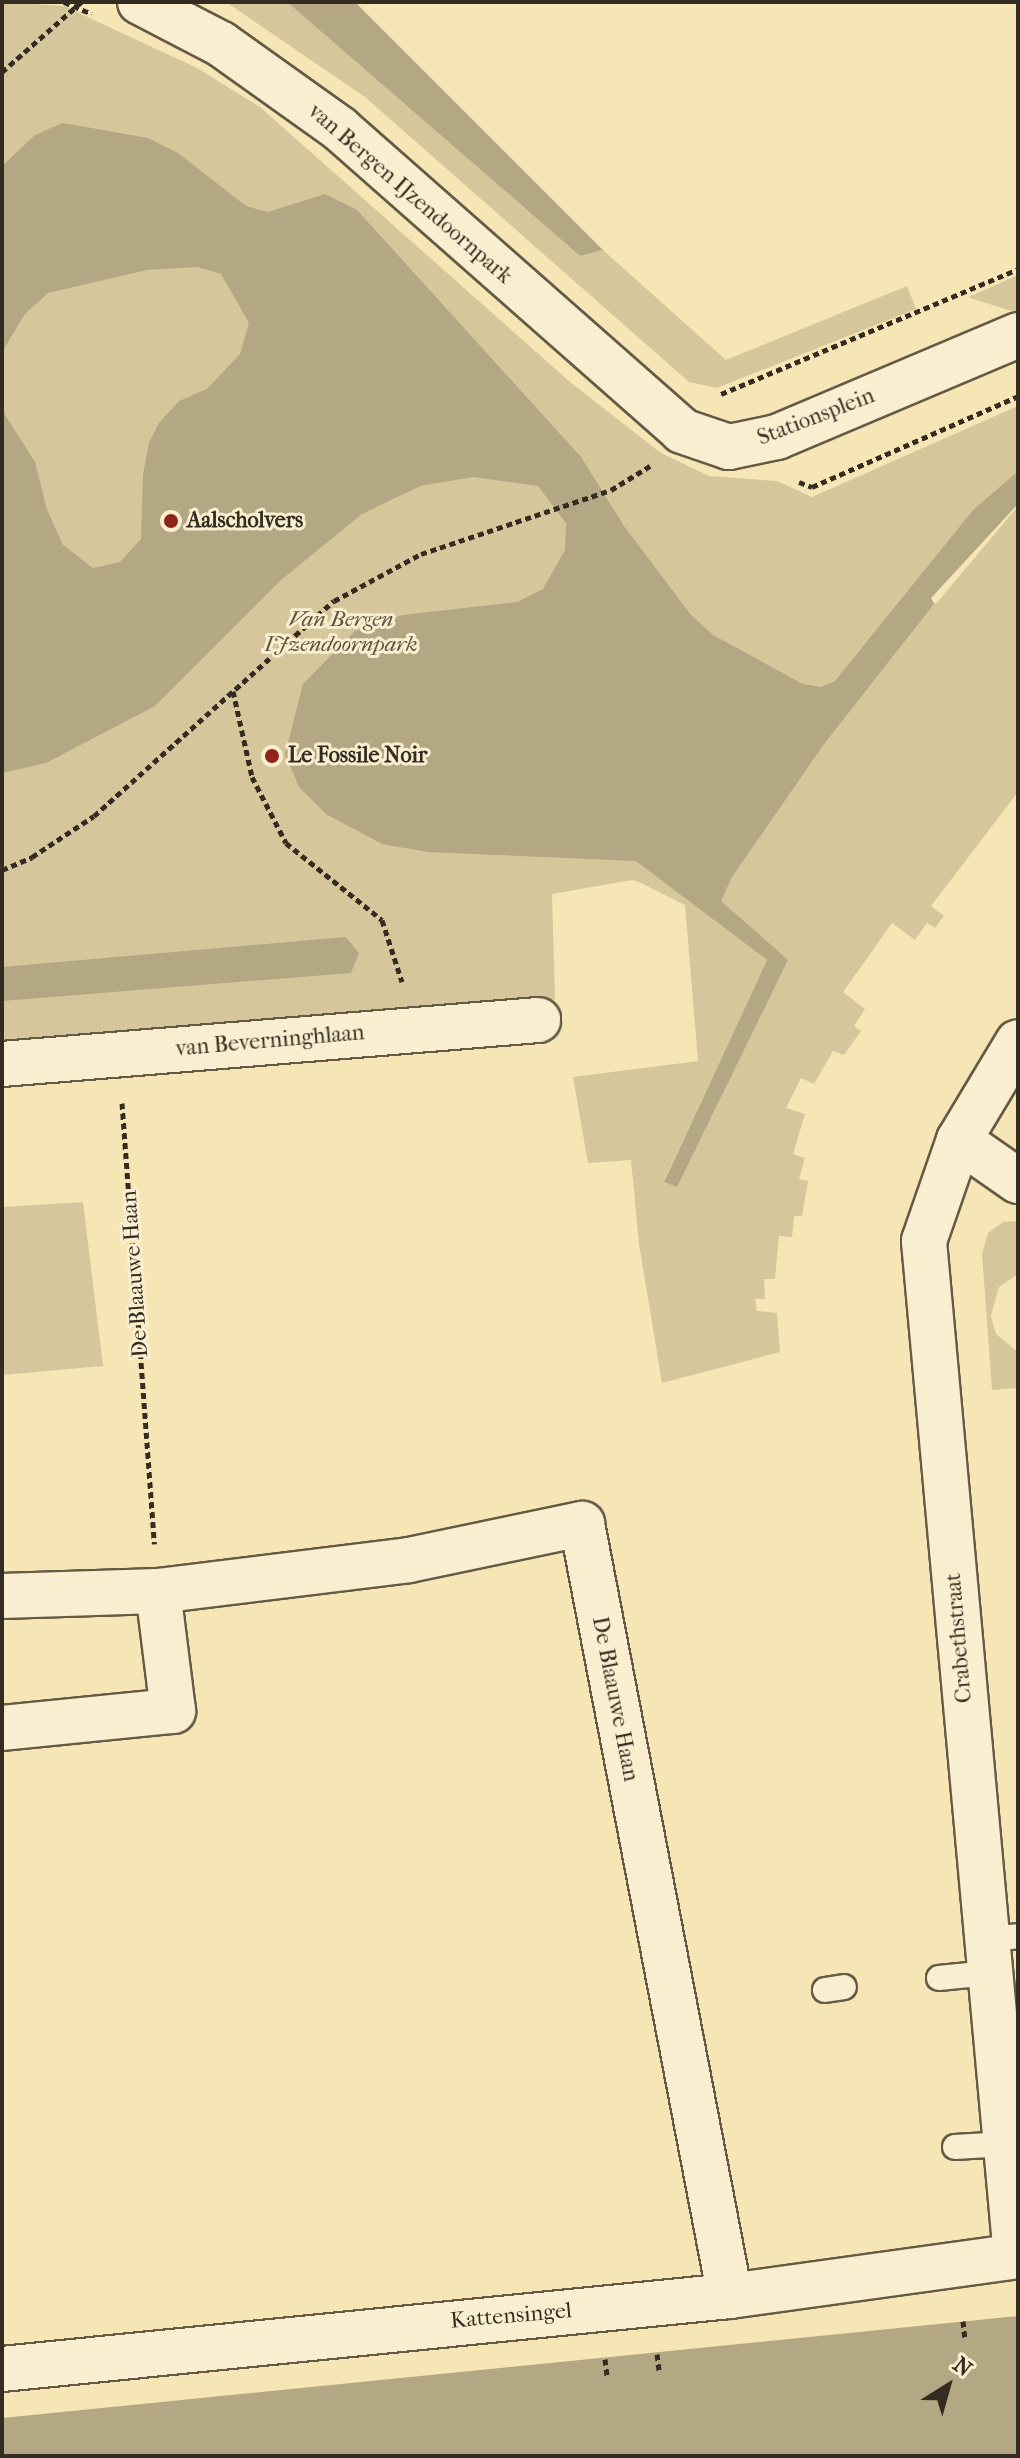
<!DOCTYPE html>
<html>
<head>
<meta charset="utf-8">
<style>
  body { margin:0 }
  #map { position:relative; width:1020px; height:2458px; overflow:hidden; background:#f6e6b6; font-family:"IM FELL French Canon",serif }
  div>[style] { position:absolute }
  .green>* { inset:0; background:#d5c69c }
  .water>* { inset:0; background:#b4a783 }
  .path>* { height:5px; margin-top:-2.5px; transform-origin:0; background:repeating-linear-gradient(90deg,#342c20 0 6px,transparent 0 10px) }
  .roads { filter:drop-shadow(2px 0 #645a46) drop-shadow(-2px 0 #645a46) drop-shadow(0 2px #645a46) drop-shadow(0 -2px #645a46) }
  .service>* { height:24px; margin:-12px; padding:0 12px; transform-origin:12px; border-radius:12px; background:#f9efd0 }
  .minor>* { height:44px; margin:-22px; padding:0 22px; transform-origin:22px; border-radius:22px; background:#f9efd0 }
  .secondary>* { height:44px; margin:-22px; padding:0 22px; transform-origin:22px; border-radius:22px; background:#f9efd0 }
  .dots>* { width:22px; height:22px; translate:-50% -50%; box-sizing:border-box; border:4px solid #f9efd0; border-radius:50% }
  span { translate:-50% -50%; white-space:nowrap; text-align:center; line-height:1.15; -webkit-text-stroke:6px #f9efd0; paint-order:stroke }
  .street-label { font-size:22px; color:#342c20 }
  .poi-label { font-size:22px; color:#342c20; font-weight:700 }
  .left { translate:0 -50%; text-align:left }
  .park-label { font-size:22px; color:#5c523f; font-style:italic }
  .frame { position:absolute; inset:0; border:4px solid #342c20; pointer-events:none }
  .north { position:absolute; left:908px; top:2346px; width:80px; height:80px; -webkit-text-stroke:6px #f9efd0; paint-order:stroke; rotate:37deg; font-size:22px; font-weight:700; line-height:32px; text-align:center; color:#342c20 }
  .north::after { content:''; display:block; margin:auto; width:28px; height:36px; background:#342c20; clip-path:polygon(50% 0,100% 100%,50% 72%,0 100%) }
</style>
</head>
<body>
<div id="map">
  <div class="green">
    <i style="clip-path:polygon(evenodd,2px 2px,64px 6px,197px 68px,260px 107px,570px 382px,661px 453px,709px 476px,777px 481px,812px 497px,1018px 406px,1018px 471px,973px 510px,913px 585px,936px 604px,1018px 506px,1018px 792px,931px 906px,944px 916px,935px 928px,927px 923px,915px 940px,892px 923px,843px 992px,865px 1009px,854px 1026px,861px 1031px,844px 1055px,833px 1051px,814px 1084px,801px 1078px,786px 1108px,805px 1114px,793px 1154px,805px 1158px,799px 1179px,808px 1181px,802px 1216px,794px 1216px,792px 1237px,779px 1236px,775px 1279px,764px 1279px,765px 1299px,755px 1299px,757px 1311px,777px 1313px,780px 1352px,662px 1383px,639px 1244px,631px 1160px,588px 1163px,573px 1077px,698px 1061px,685px 905px,641px 883px,632px 880px,552px 894px,555px 999px,2px 1047px,2px 2px,713px 919px,788px 960px,664px 1181px,767px 960px,713px 919px)"></i>
    <i style="clip-path:polygon(226px 2px,287px 2px,580px 256px,603px 250px,726px 360px,907px 286px,916px 309px,717px 388px,689px 382px,365px 97px)"></i>
    <i style="clip-path:polygon(1018px 275px,1018px 313px,970px 298px,969px 297px)"></i>
    <i style="clip-path:polygon(83px 1202px,103px 1366px,2px 1375px,2px 1207px)"></i>
    <i style="clip-path:polygon(1018px 1221px,1018px 1274px,999px 1287px,991px 1316px,996px 1334px,1018px 1352px,1018px 1388px,992px 1390px,982px 1254px,988px 1233px,1003px 1222px)"></i>
  </div>
  <div class="water">
    <i style="clip-path:polygon(287px 2px,355px 2px,603px 250px,580px 256px)"></i>
    <i style="clip-path:polygon(63px 123px,148px 138px,178px 153px,246px 206px,268px 212px,325px 194px,357px 210px,581px 457px,624px 526px,691px 615px,713px 635px,803px 684px,821px 687px,835px 681px,973px 510px,1018px 471px,1018px 504px,931px 598px,934px 604px,824px 744px,732px 877px,721px 901px,788px 960px,677px 1187px,664px 1182px,767px 960px,636px 861px,428px 852px,382px 844px,326px 814px,299px 787px,285px 754px,303px 684px,355px 631px,403px 615px,517px 602px,543px 589px,565px 550px,566px 523px,538px 486px,473px 477px,420px 486px,362px 514px,281px 580px,155px 706px,46px 763px,2px 773px,2px 410px,35px 462px,47px 510px,63px 545px,93px 568px,120px 562px,141px 539px,143px 475px,149px 442px,159px 423px,179px 401px,207px 389px,240px 354px,249px 323px,221px 274px,198px 267px,147px 270px,48px 293px,25px 314px,2px 352px,2px 166px,35px 135px)"></i>
    <i style="clip-path:polygon(346px 937px,359px 953px,351px 973px,2px 1001px,2px 967px)"></i>
    <i style="clip-path:polygon(1018px 2316px,1018px 2456px,2px 2456px,2px 2418px)"></i>
  </div>
  <div class="path">
    <i style="left:64px;top:2px;width:30px;rotate:23deg"></i>
    <i style="left:2px;top:72px;width:106px;rotate:-41.5deg"></i>
    <i style="left:721px;top:394px;width:322px;rotate:-22.8deg"></i>
    <i style="left:799px;top:482px;width:14px;rotate:21deg"></i>
    <i style="left:812px;top:487px;width:225px;rotate:-23.8deg"></i>
    <i style="left:233px;top:691px;width:88px;rotate:77.5deg"></i>
    <i style="left:252px;top:777px;width:74px;rotate:62.7deg"></i>
    <i style="left:286px;top:843px;width:123px;rotate:38.7deg"></i>
    <i style="left:382px;top:920px;width:65px;rotate:72.1deg"></i>
    <i style="left:2px;top:870px;width:33px;rotate:-23deg"></i>
    <i style="left:32px;top:857px;width:74px;rotate:-33.5deg"></i>
    <i style="left:94px;top:816px;width:322px;rotate:-41.9deg"></i>
    <i style="left:334px;top:601px;width:99px;rotate:-28.4deg"></i>
    <i style="left:421px;top:554px;width:200px;rotate:-18.6deg"></i>
    <i style="left:611px;top:490px;width:46px;rotate:-31.6deg"></i>
    <i style="left:122px;top:1103px;width:442px;rotate:85.8deg"></i>
    <i style="left:963px;top:2321px;width:18px;rotate:84deg"></i>
    <i style="left:657px;top:2354px;width:17px;rotate:83deg"></i>
    <i style="left:605px;top:2359px;width:17px;rotate:83deg"></i>
  </div>
  <div class="roads">
    <div class="service">
      <i style="left:986px;top:1939px;width:32px;rotate:-5deg"></i>
      <i style="left:939px;top:1978px;width:50px;rotate:-5.7deg"></i>
      <i style="left:825px;top:1990px;width:19px;rotate:-9deg"></i>
      <i style="left:955px;top:2147px;width:50px;rotate:-3.4deg"></i>
    </div>
    <div class="minor">
      <i style="left:140px;top:2px;width:91px;rotate:27.4deg"></i>
      <i style="left:221px;top:44px;width:146px;rotate:35.5deg"></i>
      <i style="left:340px;top:129px;width:456px;rotate:41.4deg"></i>
      <i style="left:682px;top:431px;width:50px;rotate:18.8deg"></i>
      <i style="left:729px;top:447px;width:49px;rotate:-11.8deg"></i>
      <i style="left:777px;top:437px;width:262px;rotate:-22.9deg"></i>
      <i style="left:2px;top:1064px;width:538px;rotate:-4.69deg"></i>
      <i style="left:959px;top:1140px;width:72px;rotate:34.8deg"></i>
      <i style="left:2px;top:1596px;width:156px;rotate:-1.8deg"></i>
      <i style="left:158px;top:1591px;width:253px;rotate:-7deg"></i>
      <i style="left:409px;top:1560px;width:177px;rotate:-11.8deg"></i>
      <i style="left:582px;top:1524px;width:786px;rotate:79.15deg"></i>
      <i style="left:2px;top:1728px;width:172px;rotate:-5.7deg"></i>
      <i style="left:173px;top:1711px;width:121px;rotate:-97.1deg"></i>
      <i style="left:1016px;top:2256px;width:1019px;rotate:-95.18deg"></i>
      <i style="left:924px;top:1241px;width:107px;rotate:-70.9deg"></i>
      <i style="left:959px;top:1140px;width:114px;rotate:-59deg"></i>
    </div>
    <div class="secondary">
      <i style="left:2px;top:2369px;width:732px;rotate:-5.73deg"></i>
      <i style="left:730px;top:2296px;width:291px;rotate:-7.9deg"></i>
    </div>
  </div>
  <div class="dots">
    <i style="left:171px;top:521px;background:#8f2418"></i>
    <i style="left:272px;top:756px;background:#8f2418"></i>
  </div>
  <div class="street-label">
    <span style="left:410px;top:194px;rotate:41deg">van Bergen IJzendoornpark</span>
    <span style="left:816px;top:417px;rotate:-21deg">Stationsplein</span>
    <span style="left:270px;top:1041px;rotate:-5deg">van Beverninghlaan</span>
    <span style="left:135px;top:1274px;rotate:-94deg">De Blaauwe Haan</span>
    <span style="left:959px;top:1638px;rotate:-95deg">Crabethstraat</span>
    <span style="left:615px;top:1699px;rotate:79deg">De Blaauwe Haan</span>
    <span style="left:511px;top:2316px;rotate:-5deg">Kattensingel</span>
  </div>
  <div class="poi-label">
    <span class="left" style="left:187px;top:521px">Aalscholvers</span>
    <span class="left" style="left:288px;top:756px">Le Fossile Noir</span>
  </div>
  <div class="park-label">
    <span style="left:341px;top:632px">Van Bergen<br>IJzendoornpark</span>
  </div>
  <div class="frame"></div>
  <div class="north">N</div>
</div>
</body>
</html>
